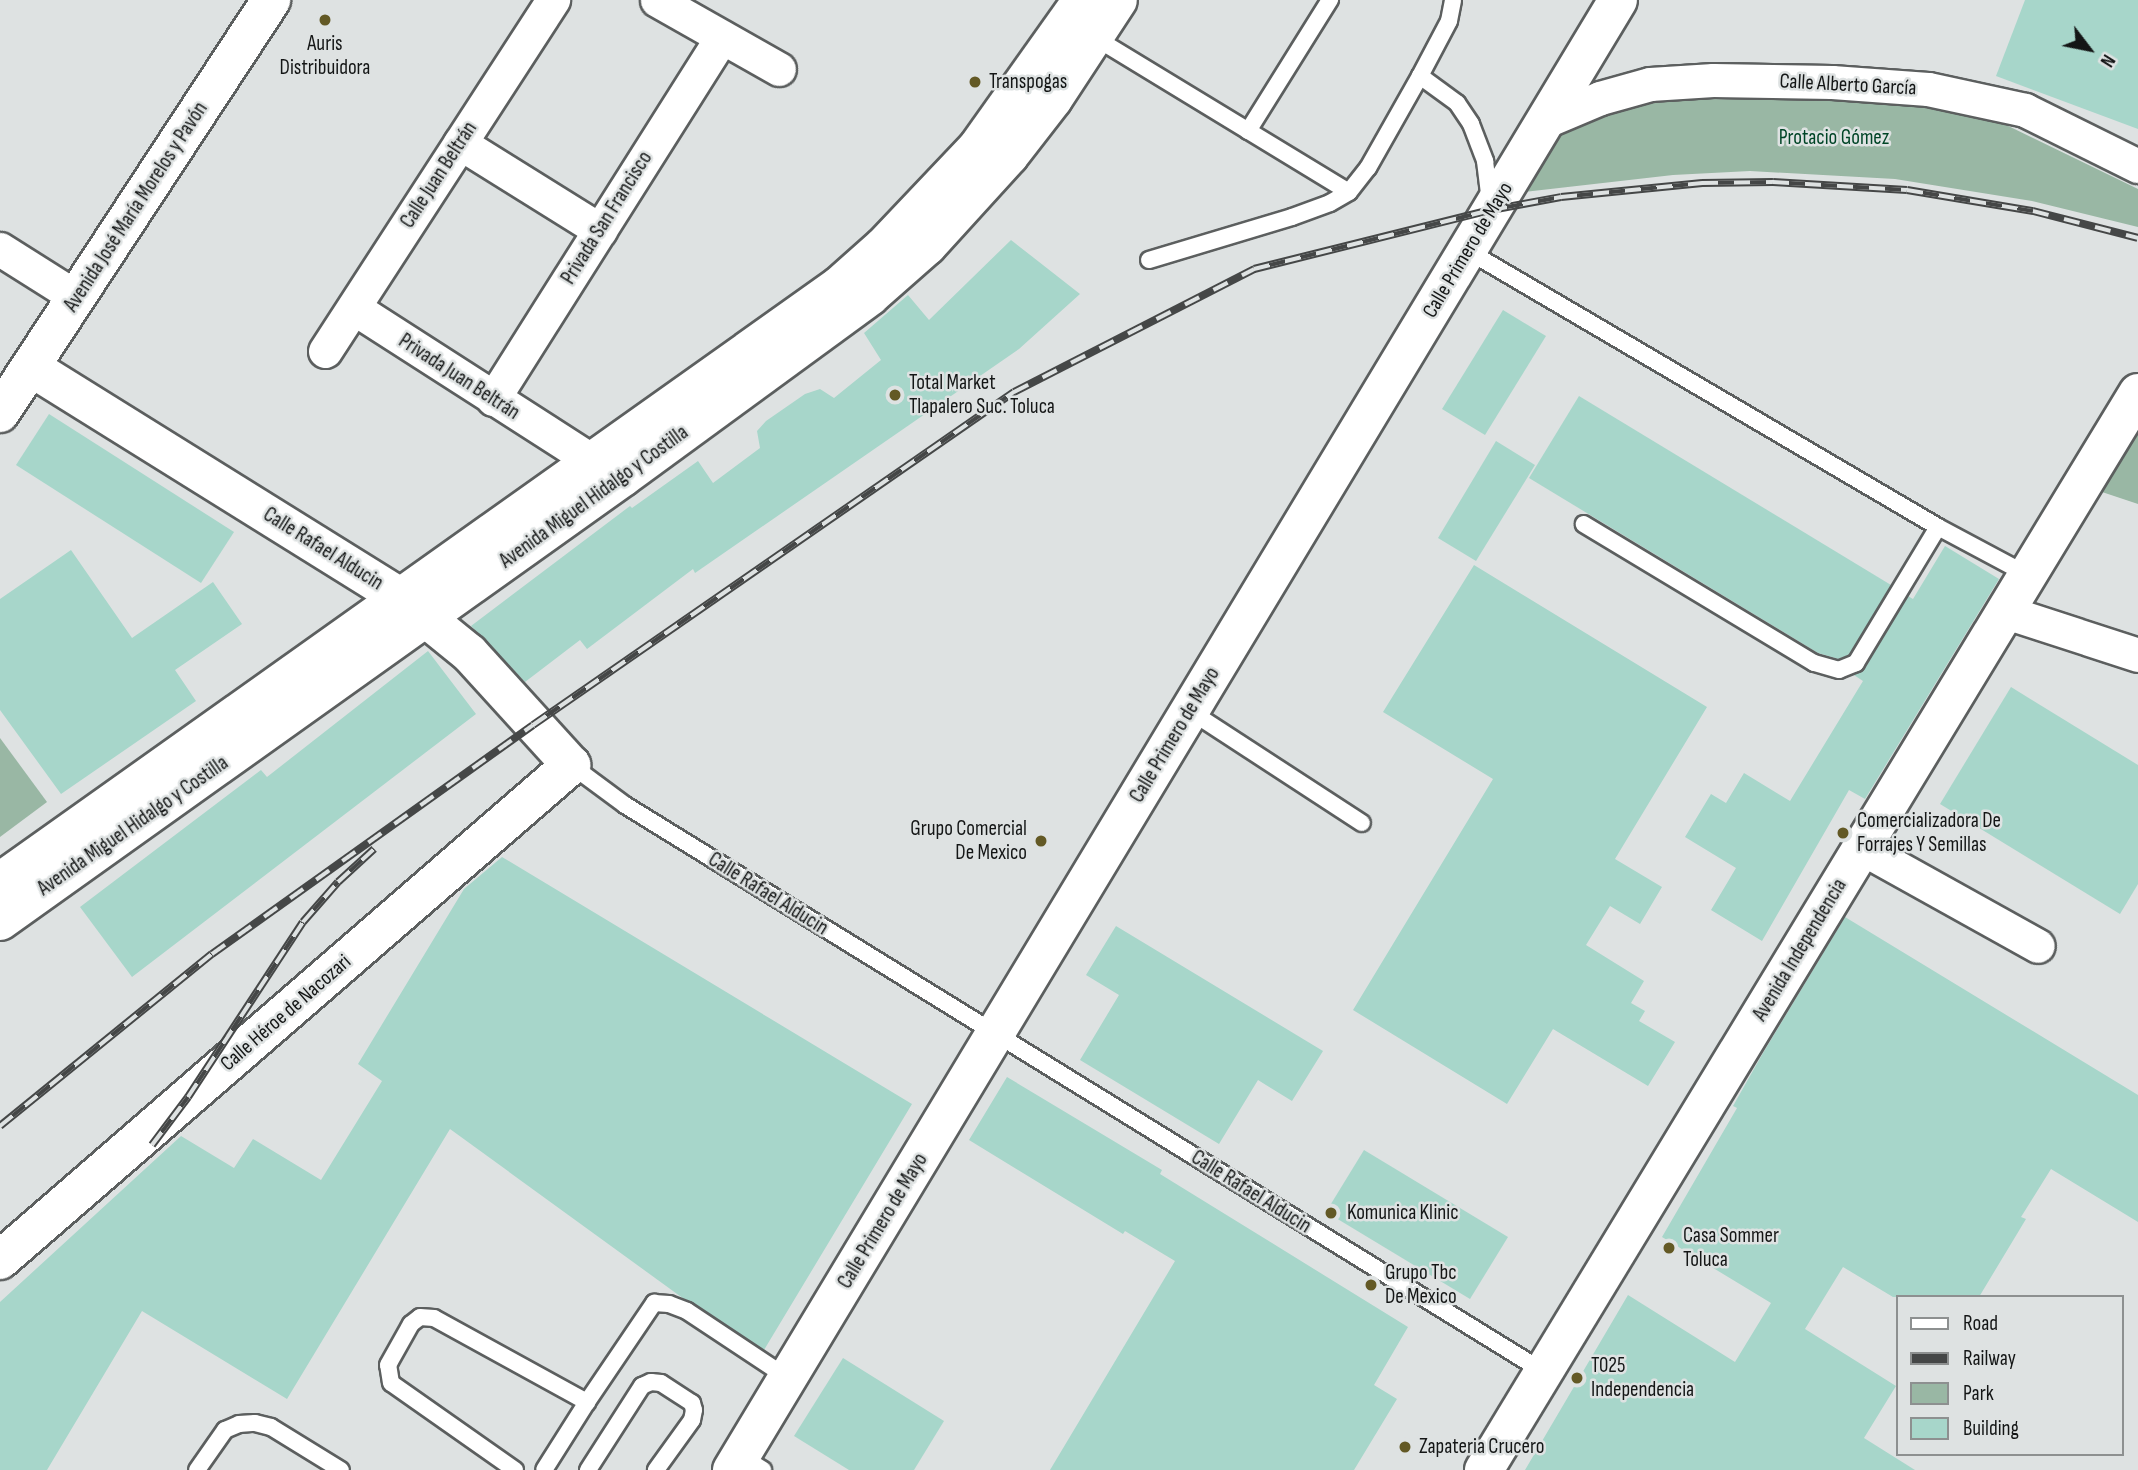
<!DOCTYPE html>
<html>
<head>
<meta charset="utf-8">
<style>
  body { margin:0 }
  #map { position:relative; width:2138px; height:1470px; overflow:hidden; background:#dee2e2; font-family:"Sofia Sans Condensed",sans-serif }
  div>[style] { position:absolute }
  .green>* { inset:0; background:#99b7a4 }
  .building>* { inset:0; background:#a7d6ca }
  .roads { filter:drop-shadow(2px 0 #5c5f5f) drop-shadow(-2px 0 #5c5f5f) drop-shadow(0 2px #5c5f5f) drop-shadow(0 -2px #5c5f5f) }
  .service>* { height:16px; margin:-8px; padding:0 8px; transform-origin:8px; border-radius:8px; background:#fff }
  .minor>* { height:33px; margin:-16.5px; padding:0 16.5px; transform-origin:16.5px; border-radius:16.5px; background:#fff }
  .tertiary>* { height:38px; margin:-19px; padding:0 19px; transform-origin:19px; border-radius:19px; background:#fff }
  .secondary>* { height:38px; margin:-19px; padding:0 19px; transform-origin:19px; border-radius:19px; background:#fff }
  .rail>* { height:8px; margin-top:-4px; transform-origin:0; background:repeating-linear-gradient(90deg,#dee2e2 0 16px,#454747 0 32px); box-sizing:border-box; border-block:2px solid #454747 }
  .dots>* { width:19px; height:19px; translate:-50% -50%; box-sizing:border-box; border:4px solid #dee2e2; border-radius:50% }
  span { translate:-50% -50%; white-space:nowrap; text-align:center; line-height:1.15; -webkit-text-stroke:5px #dee2e2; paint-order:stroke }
  .poi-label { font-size:21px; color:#141616 }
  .left { translate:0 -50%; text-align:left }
  .right { translate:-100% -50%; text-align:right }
  .street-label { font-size:21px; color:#141616 }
  .park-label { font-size:21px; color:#004527 }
  .legend { position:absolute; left:1896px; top:1295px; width:228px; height:161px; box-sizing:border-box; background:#dee2e2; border:2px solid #8d9090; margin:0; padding:9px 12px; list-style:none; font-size:21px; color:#141616 }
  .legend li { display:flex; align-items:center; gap:14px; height:35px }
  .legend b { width:35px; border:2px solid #8d9090 }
  .north { position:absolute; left:2054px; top:14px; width:70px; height:70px; -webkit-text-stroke:5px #dee2e2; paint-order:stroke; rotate:122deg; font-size:19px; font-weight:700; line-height:28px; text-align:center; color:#141616 }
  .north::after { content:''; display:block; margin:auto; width:24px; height:32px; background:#141616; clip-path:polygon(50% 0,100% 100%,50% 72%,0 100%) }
</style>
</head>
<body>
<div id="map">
  <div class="green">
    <i style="clip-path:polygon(1689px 99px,1835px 100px,1920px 107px,1998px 121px,2138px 189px,2138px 227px,2032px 201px,1895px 179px,1750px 171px,1673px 175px,1523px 192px,1558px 137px,1593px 117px,1638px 105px)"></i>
    <i style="clip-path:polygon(2138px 429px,2138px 504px,2099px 491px)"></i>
    <i style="clip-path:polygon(0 738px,47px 802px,0 837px)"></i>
  </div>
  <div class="building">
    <i style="clip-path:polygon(2025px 0,2138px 0,2138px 129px,1996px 76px)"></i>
    <i style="clip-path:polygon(1011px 240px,1080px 294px,1019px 349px,695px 573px,693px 569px,587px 649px,580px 640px,525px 682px,471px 626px,630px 506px,632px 508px,698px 461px,713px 483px,760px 448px,757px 431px,766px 421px,805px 394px,820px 389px,834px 398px,881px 360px,864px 333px,908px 295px,929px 320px)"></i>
    <i style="clip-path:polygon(1503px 310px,1546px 336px,1485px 435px,1442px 409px)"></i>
    <i style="clip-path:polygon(1579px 396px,1891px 585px,1849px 655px,1838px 659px,1818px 653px,1529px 478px)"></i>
    <i style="clip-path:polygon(49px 414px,234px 532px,201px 583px,16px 465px)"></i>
    <i style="clip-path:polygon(1496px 441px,1535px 465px,1476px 561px,1438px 538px)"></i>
    <i style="clip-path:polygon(1945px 546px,1999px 579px,1865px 799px,1849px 790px,1762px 941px,1711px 910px,1736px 868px,1685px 837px,1711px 794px,1726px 803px,1744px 773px,1790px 801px,1863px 681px,1854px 675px,1865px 668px,1908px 596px,1913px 599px)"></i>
    <i style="clip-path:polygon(71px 550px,132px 638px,213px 582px,242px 624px,175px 670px,196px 701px,61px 794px,0 710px,0 599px)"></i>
    <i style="clip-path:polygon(1474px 565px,1707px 707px,1615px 859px,1662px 887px,1640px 924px,1610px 906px,1586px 945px,1644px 981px,1631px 1003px,1645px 1011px,1639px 1021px,1675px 1042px,1648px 1086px,1553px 1029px,1507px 1104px,1353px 1010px,1493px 779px,1383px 712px)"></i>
    <i style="clip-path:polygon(428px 651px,476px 714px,132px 977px,80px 907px,261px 770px,267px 777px)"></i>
    <i style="clip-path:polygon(2011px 687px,2138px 765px,2138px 884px,2120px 914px,1940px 804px)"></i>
    <i style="clip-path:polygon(502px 857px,912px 1104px,764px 1350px,684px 1299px,450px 1129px,287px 1399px,142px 1311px,47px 1470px,0 1470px,0 1302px,181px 1136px,234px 1168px,253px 1139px,321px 1180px,382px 1081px,358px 1064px,464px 889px)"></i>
    <i style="clip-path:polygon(1845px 917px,2138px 1095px,2138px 1222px,2051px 1169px,2021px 1217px,2026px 1219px,1979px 1297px,1893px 1297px,1843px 1267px,1805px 1329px,1896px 1386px,1864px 1438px,1915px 1470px,1525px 1470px,1628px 1295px,1735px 1362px,1771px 1303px,1662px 1237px,1737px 1108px,1733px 1106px,1763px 1053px)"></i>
    <i style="clip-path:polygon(1116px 926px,1323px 1051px,1292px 1101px,1258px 1080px,1219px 1144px,1080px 1060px,1119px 995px,1086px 975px)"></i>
    <i style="clip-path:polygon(1007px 1077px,1162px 1170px,1160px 1174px,1408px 1327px,1374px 1385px,1397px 1399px,1354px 1470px,1050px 1470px,1175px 1261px,1125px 1231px,1123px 1234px,969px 1140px)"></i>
    <i style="clip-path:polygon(1364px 1150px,1508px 1237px,1470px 1299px,1326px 1212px)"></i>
    <i style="clip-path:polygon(843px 1358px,944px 1421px,914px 1470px,849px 1470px,794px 1436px)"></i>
  </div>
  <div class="roads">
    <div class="service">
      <i style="left:1094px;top:37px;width:298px;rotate:31.3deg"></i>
      <i style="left:1420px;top:76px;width:46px;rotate:36.1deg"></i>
      <i style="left:1457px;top:103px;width:25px;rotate:56deg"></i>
      <i style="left:1471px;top:124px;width:40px;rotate:69deg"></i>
      <i style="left:1485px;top:161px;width:39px;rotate:83deg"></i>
      <i style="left:1248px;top:131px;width:155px;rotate:-58deg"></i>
      <i style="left:1468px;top:251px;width:545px;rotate:30.42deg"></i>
      <i style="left:1938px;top:527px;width:159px;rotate:121.1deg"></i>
      <i style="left:1856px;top:663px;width:18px;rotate:158deg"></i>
      <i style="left:1839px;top:670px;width:26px;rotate:-164deg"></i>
      <i style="left:1814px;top:663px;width:269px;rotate:-148.9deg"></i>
      <i style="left:1149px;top:260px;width:149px;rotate:-16.7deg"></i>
      <i style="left:1292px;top:217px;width:40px;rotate:-20.2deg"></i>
      <i style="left:1330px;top:203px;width:22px;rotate:-30deg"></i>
      <i style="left:1349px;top:192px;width:31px;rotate:-52deg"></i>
      <i style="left:1368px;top:168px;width:106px;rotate:-60.5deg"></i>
      <i style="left:1420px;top:76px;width:62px;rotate:-62.2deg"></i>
      <i style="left:1449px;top:21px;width:21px;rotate:-79deg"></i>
      <i style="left:1938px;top:527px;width:102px;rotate:28.1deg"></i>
      <i style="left:1190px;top:711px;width:205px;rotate:33.1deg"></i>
      <i style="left:571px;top:765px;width:67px;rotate:36.5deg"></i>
      <i style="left:625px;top:805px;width:1080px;rotate:31.67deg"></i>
      <i style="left:587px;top:1402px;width:120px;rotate:-55.9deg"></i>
      <i style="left:654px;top:1303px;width:15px;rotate:4deg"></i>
      <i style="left:669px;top:1304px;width:19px;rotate:21deg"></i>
      <i style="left:687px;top:1311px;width:121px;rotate:33.6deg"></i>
      <i style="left:741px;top:1456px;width:26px;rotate:32deg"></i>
      <i style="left:197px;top:1470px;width:49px;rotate:-55deg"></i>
      <i style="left:225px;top:1430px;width:15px;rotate:-23deg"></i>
      <i style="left:239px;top:1424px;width:16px;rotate:-4deg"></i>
      <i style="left:255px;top:1423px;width:16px;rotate:14deg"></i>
      <i style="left:271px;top:1427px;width:82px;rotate:31.6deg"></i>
      <i style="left:515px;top:1470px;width:151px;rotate:-144.9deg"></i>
      <i style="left:391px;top:1383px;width:18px;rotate:-99deg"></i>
      <i style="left:388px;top:1365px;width:47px;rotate:-60.7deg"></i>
      <i style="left:411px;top:1324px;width:11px;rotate:-38deg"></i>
      <i style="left:420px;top:1317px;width:14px;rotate:4deg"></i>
      <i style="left:434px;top:1318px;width:175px;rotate:28.8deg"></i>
      <i style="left:587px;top:1402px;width:80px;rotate:122.3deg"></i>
      <i style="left:588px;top:1470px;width:100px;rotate:-57.3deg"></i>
      <i style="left:642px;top:1386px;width:10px;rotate:-24deg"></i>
      <i style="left:651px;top:1382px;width:10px;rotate:6deg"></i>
      <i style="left:661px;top:1383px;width:37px;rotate:33deg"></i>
      <i style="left:692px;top:1403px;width:7px;rotate:74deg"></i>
      <i style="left:694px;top:1410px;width:10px;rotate:101deg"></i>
      <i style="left:692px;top:1420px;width:62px;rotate:125.8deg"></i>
    </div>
    <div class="minor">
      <i style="left:657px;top:0;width:140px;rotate:29.5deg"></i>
      <i style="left:1548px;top:120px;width:56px;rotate:-22.9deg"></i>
      <i style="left:1600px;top:98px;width:52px;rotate:-15.6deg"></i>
      <i style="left:1650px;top:84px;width:63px;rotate:-3.6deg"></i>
      <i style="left:1713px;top:80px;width:119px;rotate:1deg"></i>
      <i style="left:1832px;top:82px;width:96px;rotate:4.2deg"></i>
      <i style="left:1928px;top:89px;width:99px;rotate:12.2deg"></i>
      <i style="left:2025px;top:110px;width:126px;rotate:26.4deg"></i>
      <i style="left:460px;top:143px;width:165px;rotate:31.9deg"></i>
      <i style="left:0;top:249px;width:90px;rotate:32.3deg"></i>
      <i style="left:354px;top:308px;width:305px;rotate:32.7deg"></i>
      <i style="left:325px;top:351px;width:419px;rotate:-57deg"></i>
      <i style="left:493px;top:399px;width:428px;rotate:-57.7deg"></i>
      <i style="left:2006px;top:612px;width:139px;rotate:18deg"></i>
      <i style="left:1862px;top:848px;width:201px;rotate:29.1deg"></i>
    </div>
    <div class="tertiary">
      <i style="left:0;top:1260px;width:756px;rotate:-40.92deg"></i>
      <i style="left:571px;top:765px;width:151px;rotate:-132.3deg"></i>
      <i style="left:469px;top:653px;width:89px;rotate:-140.9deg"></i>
      <i style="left:400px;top:597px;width:435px;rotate:-148.1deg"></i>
    </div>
    <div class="secondary">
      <i style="left:0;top:413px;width:494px;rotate:-56.7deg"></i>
      <i style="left:0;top:882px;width:1029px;rotate:-35.39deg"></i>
      <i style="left:839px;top:286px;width:59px;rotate:-41.6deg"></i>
      <i style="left:883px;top:247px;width:137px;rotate:-46.5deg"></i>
      <i style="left:977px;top:148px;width:181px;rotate:-54.6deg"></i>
      <i style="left:0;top:921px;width:765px;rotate:-35.48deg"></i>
      <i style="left:623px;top:477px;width:306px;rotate:-36.2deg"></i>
      <i style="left:870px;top:296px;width:76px;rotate:-41.3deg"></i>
      <i style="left:927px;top:246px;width:122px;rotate:-47.7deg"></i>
      <i style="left:1009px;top:156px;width:72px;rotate:-52.3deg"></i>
      <i style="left:1053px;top:99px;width:118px;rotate:-56.7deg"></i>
      <i style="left:732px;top:1470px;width:1716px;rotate:-58.92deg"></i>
      <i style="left:1484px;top:1470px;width:1260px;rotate:-58.73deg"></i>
    </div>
  </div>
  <div class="rail">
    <i style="left:0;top:1126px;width:273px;rotate:-39.1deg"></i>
    <i style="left:212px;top:954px;width:394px;rotate:-35.5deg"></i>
    <i style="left:533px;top:725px;width:585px;rotate:-34.7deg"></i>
    <i style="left:1014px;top:392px;width:270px;rotate:-27.1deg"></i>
    <i style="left:1254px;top:269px;width:244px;rotate:-14deg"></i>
    <i style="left:1491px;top:210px;width:71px;rotate:-10.5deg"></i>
    <i style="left:1561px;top:197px;width:142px;rotate:-5.7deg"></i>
    <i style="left:1702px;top:183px;width:71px;rotate:-0.8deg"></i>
    <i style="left:1773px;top:182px;width:134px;rotate:3.4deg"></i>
    <i style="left:1907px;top:190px;width:128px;rotate:9.5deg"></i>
    <i style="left:2033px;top:211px;width:108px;rotate:14.4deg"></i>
    <i style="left:152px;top:1145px;width:60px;rotate:-53.1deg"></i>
    <i style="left:188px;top:1097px;width:209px;rotate:-56.7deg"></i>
    <i style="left:303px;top:922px;width:53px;rotate:-48.8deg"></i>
    <i style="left:338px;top:882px;width:49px;rotate:-42.5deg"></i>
  </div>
  <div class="dots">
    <i style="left:325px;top:20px;background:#635925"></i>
    <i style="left:975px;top:82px;background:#635925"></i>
    <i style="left:895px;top:395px;background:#635925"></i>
    <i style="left:1843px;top:833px;background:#635925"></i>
    <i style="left:1041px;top:841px;background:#635925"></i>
    <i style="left:1331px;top:1213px;background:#635925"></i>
    <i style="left:1669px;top:1248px;background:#635925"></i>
    <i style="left:1371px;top:1285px;background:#635925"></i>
    <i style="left:1577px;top:1378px;background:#635925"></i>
    <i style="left:1405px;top:1447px;background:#635925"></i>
  </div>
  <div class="poi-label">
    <span style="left:325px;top:56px">Auris<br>Distribuidora</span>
    <span class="left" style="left:989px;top:82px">Transpogas</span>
    <span class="left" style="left:909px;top:395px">Total Market<br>Tlapalero Suc. Toluca</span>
    <span class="left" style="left:1857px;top:833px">Comercializadora De<br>Forrajes Y Semillas</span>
    <span class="right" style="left:1027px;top:841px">Grupo Comercial<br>De Mexico</span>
    <span class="left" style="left:1347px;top:1213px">Komunica Klinic</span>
    <span class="left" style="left:1683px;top:1248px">Casa Sommer<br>Toluca</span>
    <span class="left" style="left:1385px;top:1285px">Grupo Tbc<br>De Mexico</span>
    <span class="left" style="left:1591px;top:1378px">T025<br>Independencia</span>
    <span class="left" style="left:1419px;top:1447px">Zapateria Crucero</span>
  </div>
  <div class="street-label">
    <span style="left:1848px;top:85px;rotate:3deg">Calle Alberto García</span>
    <span style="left:439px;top:175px;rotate:-57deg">Calle Juan Beltrán</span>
    <span style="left:136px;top:207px;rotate:-57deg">Avenida José María Morelos y Pavón</span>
    <span style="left:607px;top:218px;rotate:-58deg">Privada San Francisco</span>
    <span style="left:1468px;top:250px;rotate:-59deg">Calle Primero de Mayo</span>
    <span style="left:459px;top:377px;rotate:33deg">Privada Juan Beltrán</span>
    <span style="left:594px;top:497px;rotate:-36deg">Avenida Miguel Hidalgo y Costilla</span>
    <span style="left:323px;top:549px;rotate:32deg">Calle Rafael Alducin</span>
    <span style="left:1175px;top:735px;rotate:-59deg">Calle Primero de Mayo</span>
    <span style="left:133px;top:826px;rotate:-35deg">Avenida Miguel Hidalgo y Costilla</span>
    <span style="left:768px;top:894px;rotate:32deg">Calle Rafael Alducin</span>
    <span style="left:1800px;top:950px;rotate:-59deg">Avenida Independencia</span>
    <span style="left:286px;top:1013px;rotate:-41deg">Calle Héroe de Nacozari</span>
    <span style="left:1251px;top:1192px;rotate:32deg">Calle Rafael Alducin</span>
    <span style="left:883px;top:1221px;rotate:-59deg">Calle Primero de Mayo</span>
  </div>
  <div class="park-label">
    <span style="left:1834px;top:138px">Protacio Gómez</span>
  </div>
  <ul class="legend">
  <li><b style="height:9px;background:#fff"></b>Road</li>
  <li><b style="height:9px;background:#454747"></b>Railway</li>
  <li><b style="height:19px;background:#99b7a4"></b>Park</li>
  <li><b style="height:19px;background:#a7d6ca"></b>Building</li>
  </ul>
  <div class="north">N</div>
</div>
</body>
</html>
